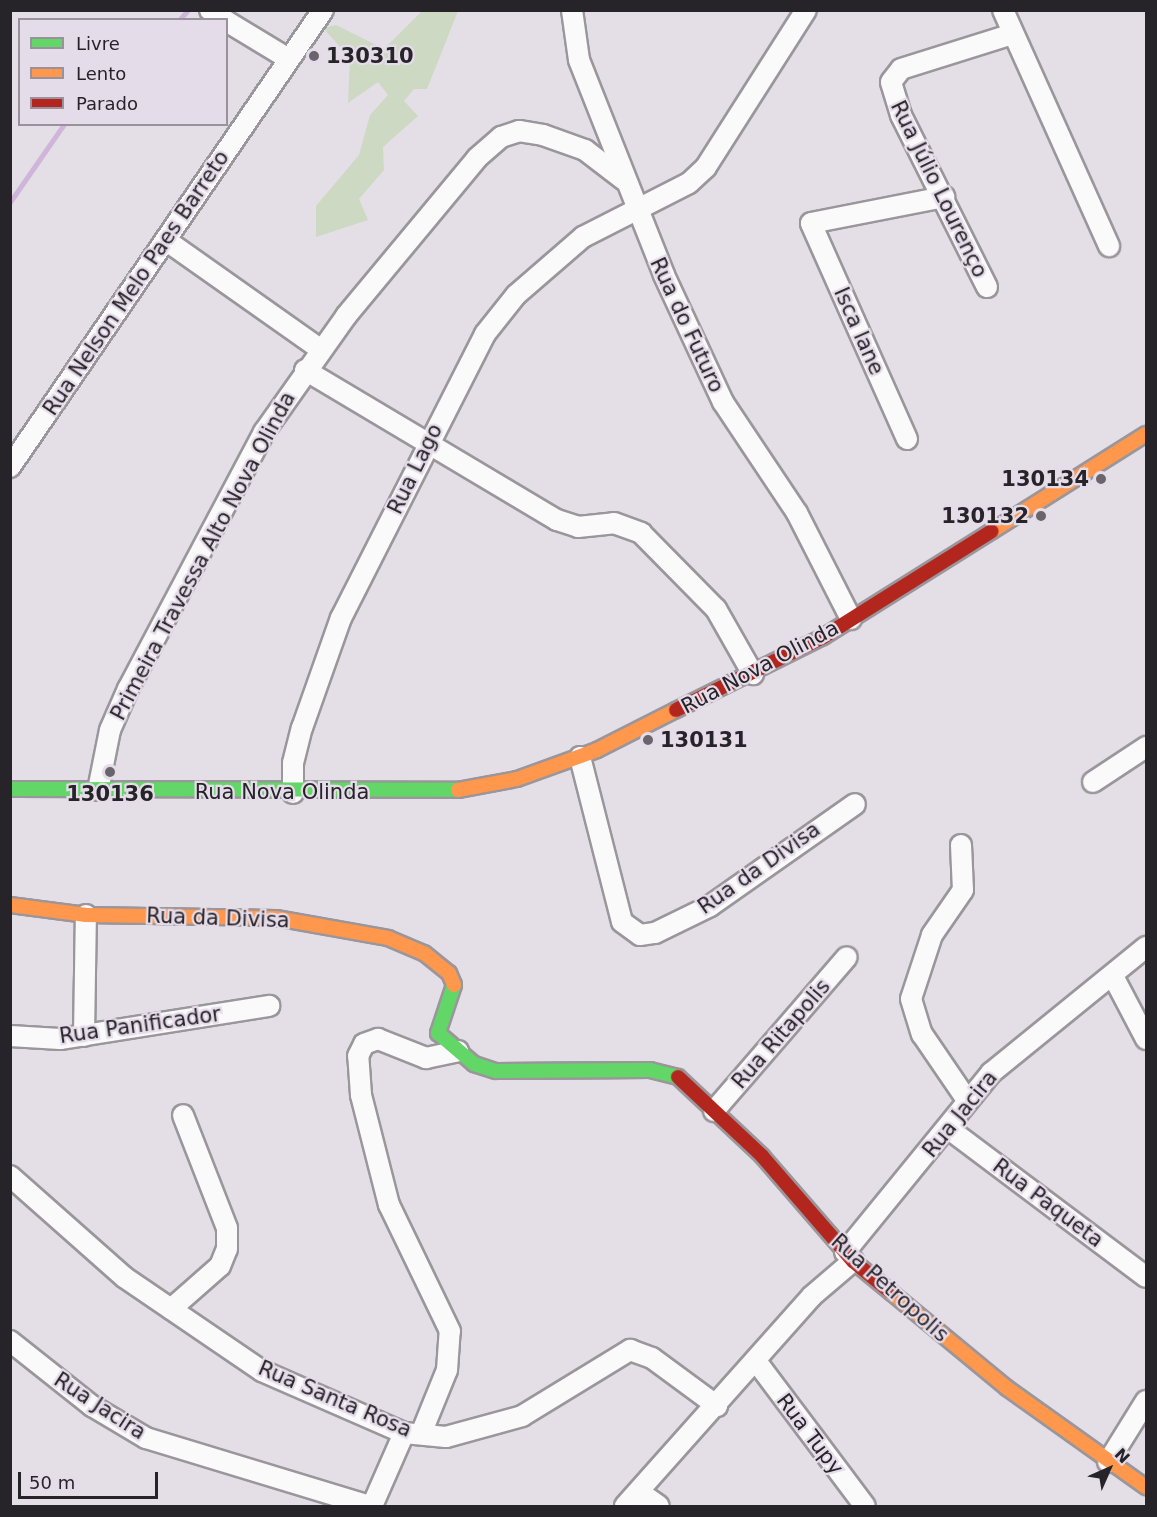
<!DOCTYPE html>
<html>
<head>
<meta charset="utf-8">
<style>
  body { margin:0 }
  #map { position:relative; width:1157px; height:1517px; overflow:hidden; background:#e4dfe6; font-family:"DejaVu Sans",sans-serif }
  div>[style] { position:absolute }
  .green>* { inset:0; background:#cdd9c3 }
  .stream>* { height:5px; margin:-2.5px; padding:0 2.5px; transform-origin:2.5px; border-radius:2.5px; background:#ceb5d9 }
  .roads { filter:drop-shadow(2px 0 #9a969b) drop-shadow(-2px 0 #9a969b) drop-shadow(0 2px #9a969b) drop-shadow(0 -2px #9a969b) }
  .street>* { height:20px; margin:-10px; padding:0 10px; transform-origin:10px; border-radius:10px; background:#fbfafb }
  .fast>* { height:14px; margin:-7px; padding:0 7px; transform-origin:7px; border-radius:7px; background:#63d668 }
  .slow>* { height:14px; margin:-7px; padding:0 7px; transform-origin:7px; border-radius:7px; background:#ff974d }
  .jam>* { height:14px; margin:-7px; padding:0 7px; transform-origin:7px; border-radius:7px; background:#b3261e }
  .dots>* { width:16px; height:16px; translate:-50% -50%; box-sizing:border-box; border:3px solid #e5dce9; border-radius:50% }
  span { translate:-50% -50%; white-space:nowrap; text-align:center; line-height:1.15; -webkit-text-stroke:4.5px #e5dce9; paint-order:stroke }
  .poi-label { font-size:21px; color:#272429; font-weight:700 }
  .left { translate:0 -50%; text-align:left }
  .right { translate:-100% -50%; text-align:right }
  .street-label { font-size:21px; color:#272429 }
  .frame { position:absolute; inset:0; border:12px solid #272429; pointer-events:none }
  .legend { position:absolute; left:18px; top:18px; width:210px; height:108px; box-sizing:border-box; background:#e5dce9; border:2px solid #99929c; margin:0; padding:8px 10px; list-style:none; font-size:18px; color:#272429 }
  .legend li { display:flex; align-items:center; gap:12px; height:30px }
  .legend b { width:30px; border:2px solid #99929c }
  .north { position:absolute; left:1079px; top:1439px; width:60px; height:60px; -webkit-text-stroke:4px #e5dce9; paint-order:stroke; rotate:45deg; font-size:16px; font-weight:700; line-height:24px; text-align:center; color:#272429 }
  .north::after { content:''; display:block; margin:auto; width:21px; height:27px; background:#272429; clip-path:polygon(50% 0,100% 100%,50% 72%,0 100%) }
  .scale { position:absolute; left:18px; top:1472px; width:140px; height:27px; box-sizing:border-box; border:3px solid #272429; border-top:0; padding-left:8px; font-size:18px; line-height:21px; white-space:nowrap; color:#272429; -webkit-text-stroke:4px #e5dce9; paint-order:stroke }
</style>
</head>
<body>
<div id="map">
  <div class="green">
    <i style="clip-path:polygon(422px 11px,458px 11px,427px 89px,414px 89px,404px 101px,418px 116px,383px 147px,384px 170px,359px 199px,368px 220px,316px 237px,316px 206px,359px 155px,370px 115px,388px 95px,378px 82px,348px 103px,350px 58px,323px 28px,336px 25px,384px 49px)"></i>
  </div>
  <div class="stream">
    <i style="left:179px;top:20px;width:13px;rotate:-48deg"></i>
    <i style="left:10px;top:202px;width:95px;rotate:-55.3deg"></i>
  </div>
  <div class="roads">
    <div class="street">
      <i style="left:210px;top:10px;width:18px;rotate:34deg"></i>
      <i style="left:572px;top:10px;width:50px;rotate:82deg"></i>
      <i style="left:579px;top:60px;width:231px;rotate:68.4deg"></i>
      <i style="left:664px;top:275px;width:140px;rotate:65.1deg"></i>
      <i style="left:723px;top:402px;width:133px;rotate:56.3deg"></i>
      <i style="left:797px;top:513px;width:119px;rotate:63deg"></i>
      <i style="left:1003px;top:10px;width:259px;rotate:65.8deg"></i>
      <i style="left:226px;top:21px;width:71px;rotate:31.2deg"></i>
      <i style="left:167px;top:241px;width:187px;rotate:35.2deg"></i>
      <i style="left:987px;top:287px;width:192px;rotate:-116.6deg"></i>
      <i style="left:901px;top:115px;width:34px;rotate:-107deg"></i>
      <i style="left:891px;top:82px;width:16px;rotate:-52deg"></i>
      <i style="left:901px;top:69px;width:117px;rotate:-17.4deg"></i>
      <i style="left:305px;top:370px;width:293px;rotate:30.8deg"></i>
      <i style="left:557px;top:520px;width:22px;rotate:18deg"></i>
      <i style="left:578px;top:527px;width:36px;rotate:-6deg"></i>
      <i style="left:614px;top:523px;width:29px;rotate:20deg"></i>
      <i style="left:641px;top:533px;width:107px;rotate:45.4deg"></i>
      <i style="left:716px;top:609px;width:75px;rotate:60.4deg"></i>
      <i style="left:907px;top:439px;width:236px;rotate:-114deg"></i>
      <i style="left:811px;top:223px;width:136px;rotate:-11.1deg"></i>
      <i style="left:10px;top:467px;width:554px;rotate:-55.59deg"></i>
      <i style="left:580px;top:757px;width:170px;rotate:75.7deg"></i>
      <i style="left:622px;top:922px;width:22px;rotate:36deg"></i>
      <i style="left:640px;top:935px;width:15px;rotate:-8deg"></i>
      <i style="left:655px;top:933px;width:61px;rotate:-26.1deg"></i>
      <i style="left:710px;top:906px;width:177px;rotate:-35.1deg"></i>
      <i style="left:1093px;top:782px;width:64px;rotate:-33.4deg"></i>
      <i style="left:98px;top:790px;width:61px;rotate:-78.7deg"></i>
      <i style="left:110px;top:730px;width:45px;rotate:-66.3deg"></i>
      <i style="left:128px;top:689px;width:291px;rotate:-62.1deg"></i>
      <i style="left:264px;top:432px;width:142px;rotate:-54.7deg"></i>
      <i style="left:346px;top:316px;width:205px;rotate:-50.3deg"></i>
      <i style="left:477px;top:158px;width:32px;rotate:-41deg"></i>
      <i style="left:501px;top:137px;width:19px;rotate:-18deg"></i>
      <i style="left:519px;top:131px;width:24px;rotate:9deg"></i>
      <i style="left:543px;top:135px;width:45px;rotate:19.7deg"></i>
      <i style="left:585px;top:150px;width:49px;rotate:37.6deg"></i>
      <i style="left:293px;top:793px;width:30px;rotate:-90deg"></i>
      <i style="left:293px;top:763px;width:36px;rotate:-76deg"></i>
      <i style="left:302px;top:728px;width:117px;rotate:-70.5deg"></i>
      <i style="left:341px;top:618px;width:318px;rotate:-63.1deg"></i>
      <i style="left:485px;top:334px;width:50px;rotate:-51.5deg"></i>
      <i style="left:516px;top:295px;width:89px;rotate:-40.9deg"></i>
      <i style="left:583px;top:237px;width:119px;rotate:-27deg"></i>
      <i style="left:689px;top:183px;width:23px;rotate:-43deg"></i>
      <i style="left:706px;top:167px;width:186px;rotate:-57.5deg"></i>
      <i style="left:961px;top:845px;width:45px;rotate:87.5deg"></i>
      <i style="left:963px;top:890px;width:55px;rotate:124.6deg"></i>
      <i style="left:932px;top:935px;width:67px;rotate:108.2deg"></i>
      <i style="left:911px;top:999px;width:37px;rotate:73deg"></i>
      <i style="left:922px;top:1034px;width:80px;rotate:55.7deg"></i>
      <i style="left:1114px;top:978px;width:69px;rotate:62.3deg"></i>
      <i style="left:10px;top:1036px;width:50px;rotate:3.4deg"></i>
      <i style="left:60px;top:1039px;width:212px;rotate:-9deg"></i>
      <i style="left:84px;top:1036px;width:121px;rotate:-89.1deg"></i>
      <i style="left:714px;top:1111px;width:203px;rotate:-49.2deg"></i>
      <i style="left:949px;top:1129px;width:246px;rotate:36.9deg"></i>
      <i style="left:10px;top:1176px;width:152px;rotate:41.5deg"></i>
      <i style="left:124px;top:1277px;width:167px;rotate:34.3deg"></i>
      <i style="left:262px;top:1371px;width:155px;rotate:23.6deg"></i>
      <i style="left:404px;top:1433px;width:42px;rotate:5.4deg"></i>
      <i style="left:446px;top:1437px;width:79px;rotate:-15.4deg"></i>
      <i style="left:522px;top:1416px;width:127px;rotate:-31.4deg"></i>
      <i style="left:630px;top:1350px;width:23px;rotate:20deg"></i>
      <i style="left:652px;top:1358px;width:81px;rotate:36.4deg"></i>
      <i style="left:845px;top:1252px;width:231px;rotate:-50.8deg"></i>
      <i style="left:991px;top:1073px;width:200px;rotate:-39.1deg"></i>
      <i style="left:171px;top:1309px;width:65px;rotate:-41.3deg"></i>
      <i style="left:220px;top:1266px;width:18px;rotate:-68deg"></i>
      <i style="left:227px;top:1249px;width:21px;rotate:-90deg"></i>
      <i style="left:227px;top:1228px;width:121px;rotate:-111.3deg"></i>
      <i style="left:10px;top:1341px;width:105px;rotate:38.4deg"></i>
      <i style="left:92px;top:1406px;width:63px;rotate:30.7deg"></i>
      <i style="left:146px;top:1438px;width:234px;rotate:16.9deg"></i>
      <i style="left:756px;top:1361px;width:181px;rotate:53.1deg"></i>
      <i style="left:421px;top:1434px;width:69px;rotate:-67.9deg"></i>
      <i style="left:447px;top:1370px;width:39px;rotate:-86deg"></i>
      <i style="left:450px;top:1331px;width:140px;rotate:-115.8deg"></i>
      <i style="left:389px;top:1205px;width:114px;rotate:-104.3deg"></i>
      <i style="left:361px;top:1095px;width:39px;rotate:-94deg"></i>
      <i style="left:358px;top:1056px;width:13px;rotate:-63deg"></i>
      <i style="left:364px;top:1044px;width:15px;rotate:-20deg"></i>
      <i style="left:378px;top:1039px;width:52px;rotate:21.6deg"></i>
      <i style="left:426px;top:1058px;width:33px;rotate:-12deg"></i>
      <i style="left:1108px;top:1462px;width:72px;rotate:-58.1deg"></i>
      <i style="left:639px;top:1492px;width:24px;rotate:35deg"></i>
      <i style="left:372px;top:1506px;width:80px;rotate:-66.3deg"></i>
      <i style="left:625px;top:1506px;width:281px;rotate:-48.3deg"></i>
      <i style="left:812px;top:1296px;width:54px;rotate:-40.5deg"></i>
    </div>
    <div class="fast">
      <i style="left:10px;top:789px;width:448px;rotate:0.1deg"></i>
      <i style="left:454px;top:985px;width:51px;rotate:108.4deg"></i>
      <i style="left:438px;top:1033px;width:48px;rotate:40.7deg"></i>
      <i style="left:474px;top:1064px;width:23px;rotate:18deg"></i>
      <i style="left:496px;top:1071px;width:154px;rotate:-0.4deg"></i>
      <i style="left:650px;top:1070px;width:29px;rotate:14deg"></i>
    </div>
    <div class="slow">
      <i style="left:992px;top:531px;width:182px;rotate:-32.2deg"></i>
      <i style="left:458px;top:790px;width:60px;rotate:-10.6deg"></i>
      <i style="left:517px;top:779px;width:85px;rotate:-19.9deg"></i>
      <i style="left:597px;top:750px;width:89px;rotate:-26.9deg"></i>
      <i style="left:10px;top:905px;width:77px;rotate:7.5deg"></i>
      <i style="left:86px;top:915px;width:190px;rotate:0.9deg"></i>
      <i style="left:276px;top:918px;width:114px;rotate:10.1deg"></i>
      <i style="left:388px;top:938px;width:39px;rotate:23deg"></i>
      <i style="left:424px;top:953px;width:32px;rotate:39deg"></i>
      <i style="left:449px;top:973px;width:13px;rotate:67deg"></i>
      <i style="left:892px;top:1293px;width:149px;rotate:39.6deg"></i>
      <i style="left:1007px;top:1388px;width:171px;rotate:35.5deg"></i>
    </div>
    <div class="jam">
      <i style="left:676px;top:710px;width:164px;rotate:-26.4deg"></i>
      <i style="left:823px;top:637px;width:199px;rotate:-32.1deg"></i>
      <i style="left:678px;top:1077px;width:115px;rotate:43.2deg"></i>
      <i style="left:762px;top:1156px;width:139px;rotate:49.1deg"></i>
      <i style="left:853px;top:1261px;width:50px;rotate:39.4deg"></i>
    </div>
  </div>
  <div class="dots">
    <i style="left:314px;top:56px;background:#69656b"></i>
    <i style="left:1101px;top:479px;background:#69656b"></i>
    <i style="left:1041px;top:516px;background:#69656b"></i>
    <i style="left:648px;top:740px;background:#69656b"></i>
    <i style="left:110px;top:772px;background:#69656b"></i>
  </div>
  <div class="poi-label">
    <span class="left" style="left:326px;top:56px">130310</span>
    <span class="right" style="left:1089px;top:479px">130134</span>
    <span class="right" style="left:1029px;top:516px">130132</span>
    <span class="left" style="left:660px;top:740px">130131</span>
    <span style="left:110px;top:794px">130136</span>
  </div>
  <div class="street-label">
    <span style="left:939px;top:189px;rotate:64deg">Rua Júlio Lourenço</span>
    <span style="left:136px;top:283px;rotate:-56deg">Rua Nelson Melo Paes Barreto</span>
    <span style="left:687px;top:325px;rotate:65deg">Rua do Futuro</span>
    <span style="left:859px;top:331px;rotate:66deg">Isca lane</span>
    <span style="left:415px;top:469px;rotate:-64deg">Rua Lago</span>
    <span style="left:203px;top:556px;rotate:-62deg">Primeira Travessa Alto Nova Olinda</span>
    <span style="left:760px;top:667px;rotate:-28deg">Rua Nova Olinda</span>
    <span style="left:282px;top:792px">Rua Nova Olinda</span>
    <span style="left:759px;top:868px;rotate:-35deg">Rua da Divisa</span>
    <span style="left:218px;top:918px;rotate:2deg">Rua da Divisa</span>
    <span style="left:140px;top:1025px;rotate:-8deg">Rua Panificador</span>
    <span style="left:781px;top:1034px;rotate:-49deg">Rua Ritapolis</span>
    <span style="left:960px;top:1114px;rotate:-51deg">Rua Jacira</span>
    <span style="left:1048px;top:1203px;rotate:37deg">Rua Paqueta</span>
    <span style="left:890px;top:1288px;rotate:42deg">Rua Petropolis</span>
    <span style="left:335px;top:1399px;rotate:23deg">Rua Santa Rosa</span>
    <span style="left:100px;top:1406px;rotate:33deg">Rua Jacira</span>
    <span style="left:810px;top:1434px;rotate:53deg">Rua Tupy</span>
  </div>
  <div class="frame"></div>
  <ul class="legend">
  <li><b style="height:8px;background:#63d668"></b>Livre</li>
  <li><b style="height:8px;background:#ff974d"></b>Lento</li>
  <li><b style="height:8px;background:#b3261e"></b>Parado</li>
  </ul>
  <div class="north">N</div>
  <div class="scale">50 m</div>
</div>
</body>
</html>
